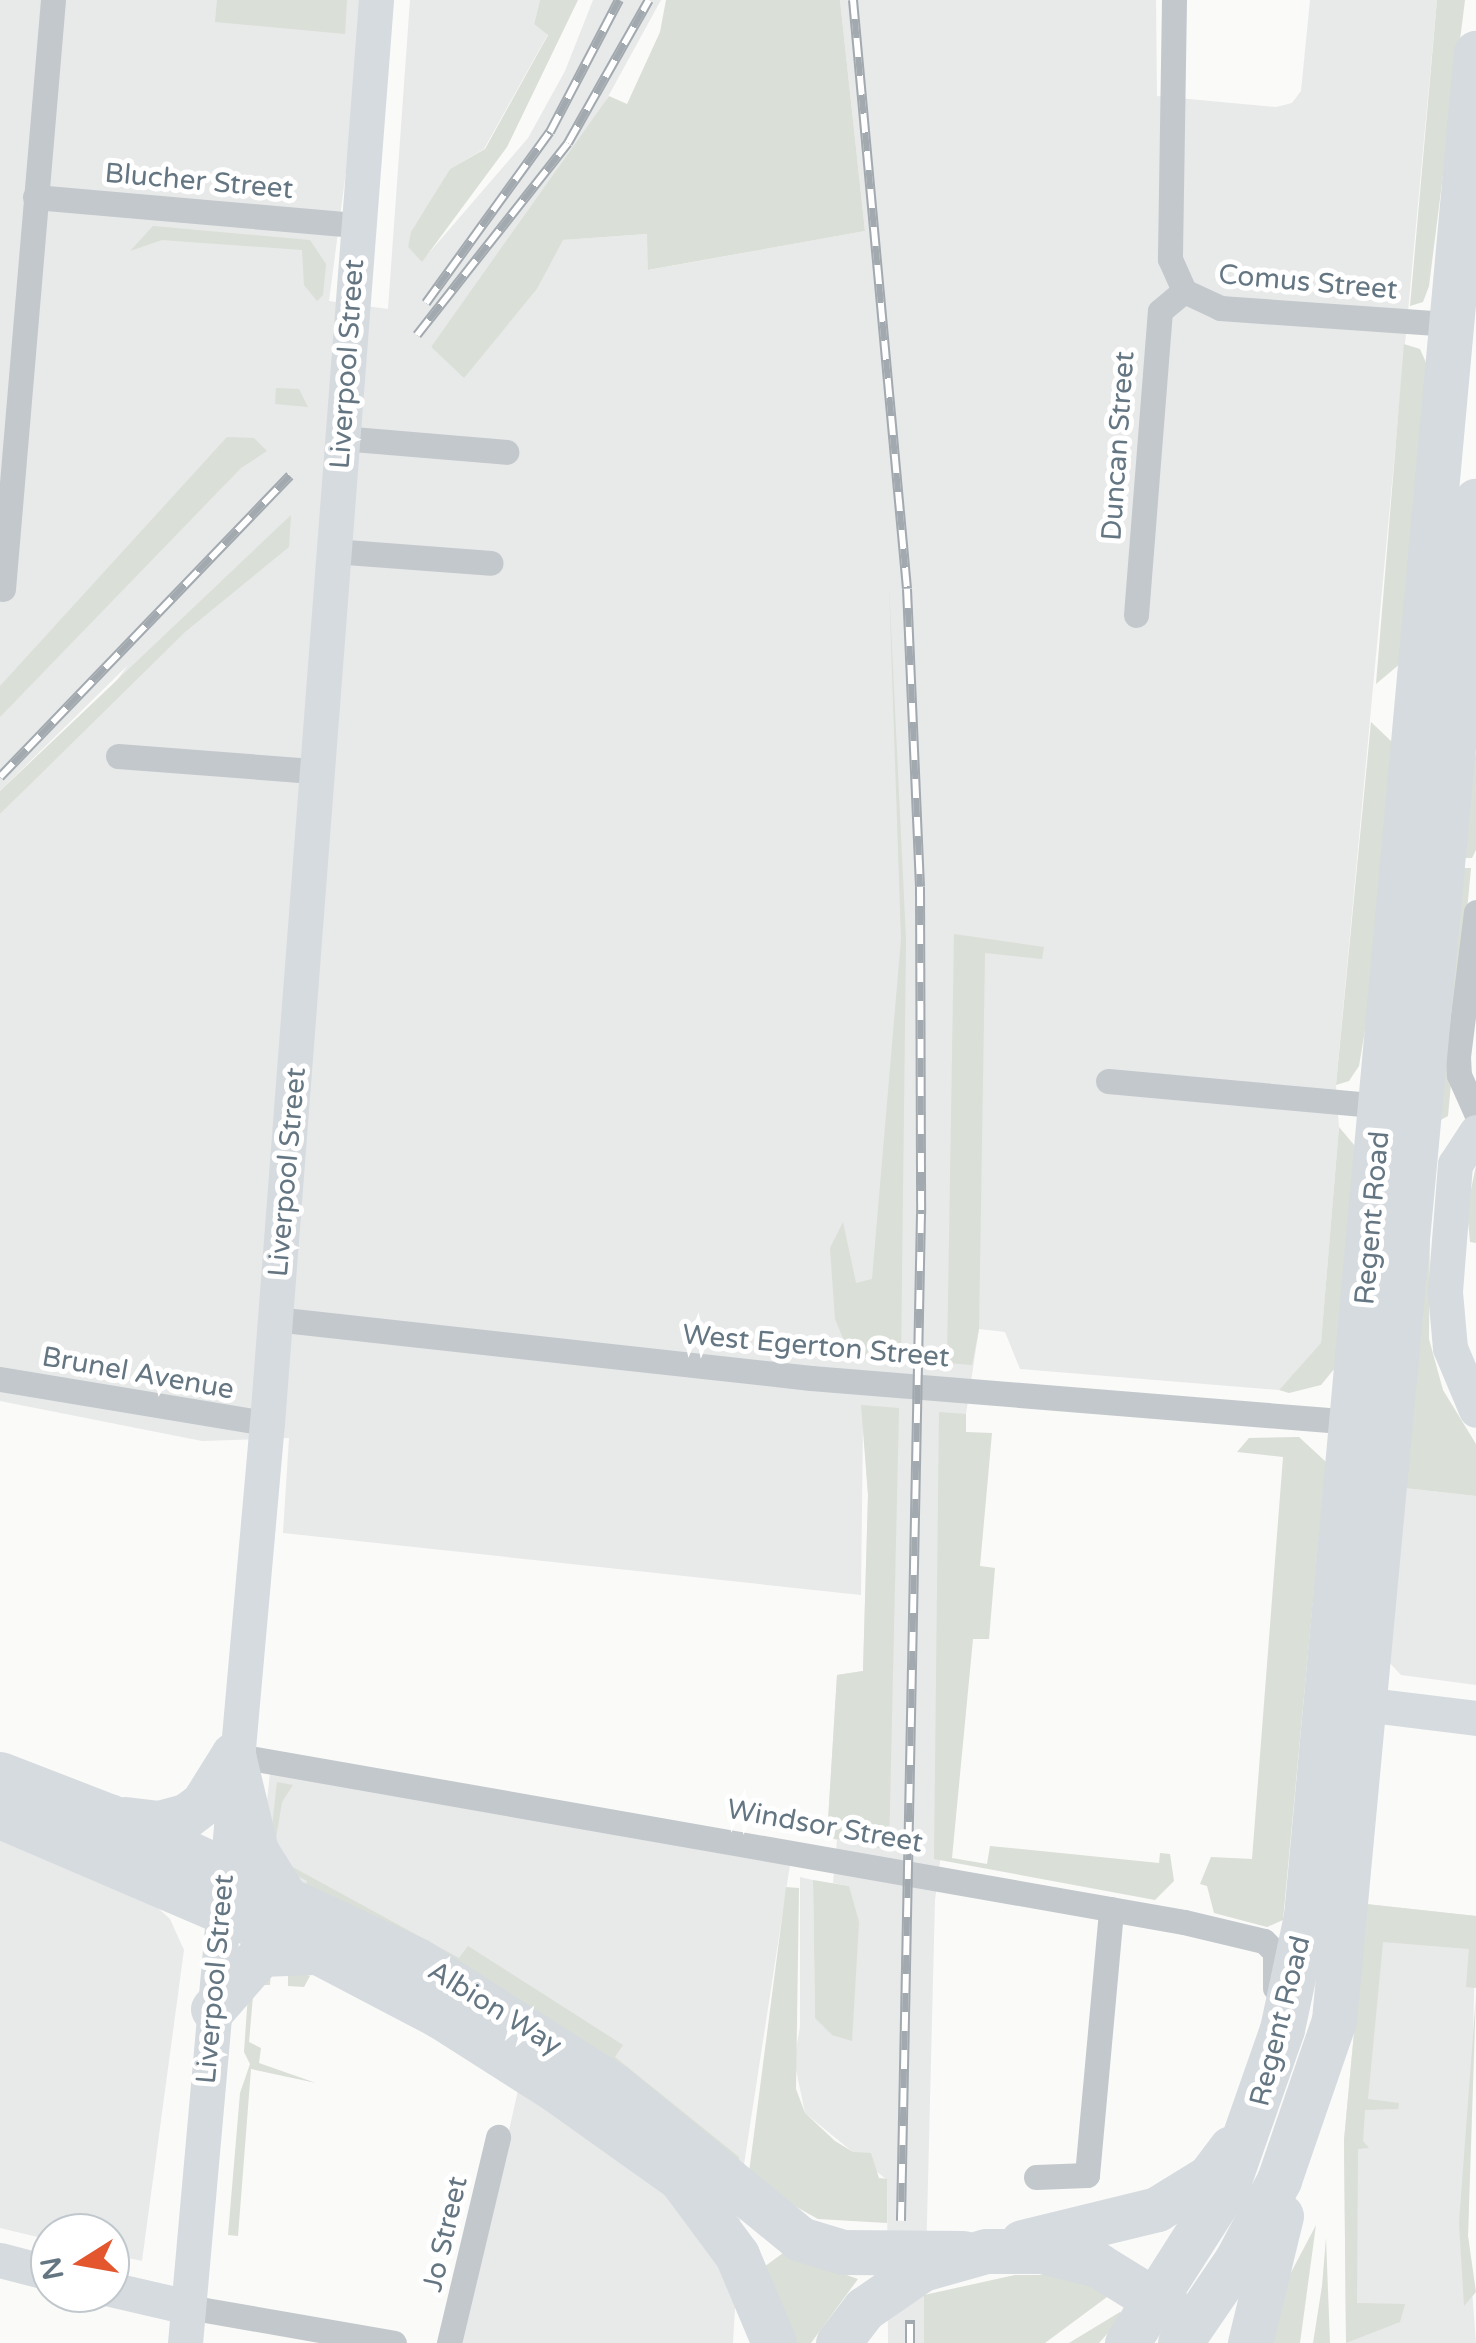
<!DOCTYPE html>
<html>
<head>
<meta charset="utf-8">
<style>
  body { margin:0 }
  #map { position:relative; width:1476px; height:2343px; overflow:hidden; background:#fafaf8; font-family:"Varela Round",sans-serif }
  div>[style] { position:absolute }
  .built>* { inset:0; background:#e8e9e9 }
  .green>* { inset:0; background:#dadfd7 }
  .street>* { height:25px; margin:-12.5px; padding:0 12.5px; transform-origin:12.5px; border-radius:12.5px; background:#c3c8cc }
  .secondary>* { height:35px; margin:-17.5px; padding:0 17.5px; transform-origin:17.5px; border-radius:17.5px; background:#d6dbdf }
  .highway>* { height:45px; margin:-22.5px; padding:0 22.5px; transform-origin:22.5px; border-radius:22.5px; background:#d6dbdf }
  .rail>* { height:10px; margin-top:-5px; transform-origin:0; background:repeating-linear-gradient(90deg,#fff 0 19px,#a2aab0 0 38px); box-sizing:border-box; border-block:2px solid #a2aab0 }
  span { translate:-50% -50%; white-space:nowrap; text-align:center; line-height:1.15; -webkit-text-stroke:10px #fff; paint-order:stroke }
  .street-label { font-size:28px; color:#657683 }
  .north { position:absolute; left:30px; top:2213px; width:100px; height:100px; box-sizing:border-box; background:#fff; border:2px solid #c1c8cd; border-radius:50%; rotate:259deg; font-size:28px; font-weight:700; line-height:40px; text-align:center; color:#657683 }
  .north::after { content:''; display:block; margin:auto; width:35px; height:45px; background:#e4572e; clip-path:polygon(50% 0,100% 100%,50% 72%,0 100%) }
</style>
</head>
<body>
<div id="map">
  <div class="built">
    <i style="clip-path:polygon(0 0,360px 0,361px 57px,329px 301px,388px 309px,410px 0,540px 0,534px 24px,548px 34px,484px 149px,450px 169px,412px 232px,408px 247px,422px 261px,528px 138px,565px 71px,593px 0,661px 0,592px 126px,431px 347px,464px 377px,537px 289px,562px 240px,648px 234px,649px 270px,865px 231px,840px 0,1156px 0,1157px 96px,1276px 107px,1292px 103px,1301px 91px,1310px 0,1437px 0,1336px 1085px,1339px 1127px,1321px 1344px,1279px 1390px,1020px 1369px,1005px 1332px,979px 1329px,966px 1414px,957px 1734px,935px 1900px,924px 2343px,888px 2343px,887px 2180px,805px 2113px,794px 2060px,800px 2027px,800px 1877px,813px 1880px,815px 2018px,849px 1886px,833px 1883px,837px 1840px,827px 1837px,837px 1675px,863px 1671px,868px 1495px,863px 1424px,861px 1595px,283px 1533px,289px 1438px,202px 1441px,0 1401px,0 814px,73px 740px,128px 665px,0 791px)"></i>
    <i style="clip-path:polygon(1404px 1488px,1476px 1496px,1476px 1685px,1401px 1675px,1388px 1661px)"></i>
    <i style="clip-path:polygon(270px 1772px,790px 1865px,743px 2171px,733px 2343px,461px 2343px,535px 2015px,296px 1887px,262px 1852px)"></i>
    <i style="clip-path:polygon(0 1836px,148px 1899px,170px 1919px,184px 1950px,142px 2261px,110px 2254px,110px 2233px,50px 2233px,50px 2240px,0 2228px)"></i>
    <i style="clip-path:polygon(1366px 1904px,1476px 1916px,1468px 2236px,1476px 2343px,1346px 2343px,1344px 2140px)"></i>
  </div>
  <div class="green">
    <i style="clip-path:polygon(217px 0,347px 0,345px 34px,215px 22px)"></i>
    <i style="clip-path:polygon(540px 0,578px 0,507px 147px,422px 262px,408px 247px,411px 232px,450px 169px,485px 149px,548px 35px,534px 24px)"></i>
    <i style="clip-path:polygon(666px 0,840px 0,865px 231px,648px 270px,647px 234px,563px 240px,537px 289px,464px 378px,431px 347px,609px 96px,627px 104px,660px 32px)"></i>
    <i style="clip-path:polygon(1437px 0,1465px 0,1429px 286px,1423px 302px,1410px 306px)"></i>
    <i style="clip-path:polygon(153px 226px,310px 240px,326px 264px,323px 295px,317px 301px,304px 285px,302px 250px,162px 240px,130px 251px)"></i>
    <i style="clip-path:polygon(1404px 344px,1420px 349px,1427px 365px,1401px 663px,1376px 684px)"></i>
    <i style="clip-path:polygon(276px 388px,299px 389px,308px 407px,275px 404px)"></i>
    <i style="clip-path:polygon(227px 437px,254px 438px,267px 451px,241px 468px,0 717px,0 686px)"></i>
    <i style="clip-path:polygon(291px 515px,289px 547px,185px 632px,0 814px,0 791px)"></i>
    <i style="clip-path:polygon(889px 584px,906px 940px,901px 1360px,851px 1357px,835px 1319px,830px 1248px,843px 1222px,856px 1283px,872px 1279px,901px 939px)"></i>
    <i style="clip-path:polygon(1371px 722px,1392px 742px,1369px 1006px,1359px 1066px,1349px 1081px,1336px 1085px)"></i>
    <i style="clip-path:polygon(1476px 750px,1476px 850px,1472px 858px,1461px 858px)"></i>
    <i style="clip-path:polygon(1460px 868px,1471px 868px,1448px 1116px,1437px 1122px)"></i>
    <i style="clip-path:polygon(954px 934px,1044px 947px,1042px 959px,985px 953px,979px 1329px,972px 1365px,947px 1363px)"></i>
    <i style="clip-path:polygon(1339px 1127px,1355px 1146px,1335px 1368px,1321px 1385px,1289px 1393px,1279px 1390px,1321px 1343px)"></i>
    <i style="clip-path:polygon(1476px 1165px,1476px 1243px,1470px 1242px,1467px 1210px)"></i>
    <i style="clip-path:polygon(1430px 1221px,1429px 1339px,1443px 1390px,1476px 1444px,1476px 1496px,1404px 1488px)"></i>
    <i style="clip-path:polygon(861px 1405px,899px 1408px,889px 1850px,827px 1837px,837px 1675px,863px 1671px,868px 1495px)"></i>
    <i style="clip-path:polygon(939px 1412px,966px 1414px,966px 1432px,992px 1433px,980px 1566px,995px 1568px,989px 1639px,973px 1639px,952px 1858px,987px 1864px,990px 1846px,1159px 1863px,1160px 1853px,1170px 1854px,1174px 1881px,1155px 1900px,934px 1859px)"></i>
    <i style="clip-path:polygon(1299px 1437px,1326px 1462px,1283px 1920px,1267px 1927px,1214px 1913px,1207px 1886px,1200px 1884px,1211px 1857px,1252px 1859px,1283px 1457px,1237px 1452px,1249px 1438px)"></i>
    <i style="clip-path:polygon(277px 1782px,293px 1785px,282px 1802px,275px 1844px,289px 1865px,459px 1958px,468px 1946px,623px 2045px,615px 2057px,739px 2157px,737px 2172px,304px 1891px,307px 1881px,286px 1870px,270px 1845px)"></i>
    <i style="clip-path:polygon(813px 1880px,849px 1886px,859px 1922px,852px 2041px,832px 2035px,815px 2018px)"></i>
    <i style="clip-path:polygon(786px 1887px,799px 1888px,796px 2089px,805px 2113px,835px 2141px,853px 2152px,871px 2153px,879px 2178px,887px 2179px,887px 2223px,818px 2219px,748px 2180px)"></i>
    <i style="clip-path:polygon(1366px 1904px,1476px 1916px,1476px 1988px,1466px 1987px,1469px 1949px,1383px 1942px,1368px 2099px,1399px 2103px,1398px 2109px,1365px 2110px,1363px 2141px,1369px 2148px,1358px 2149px,1357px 2303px,1405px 2304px,1400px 2322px,1346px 2343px,1344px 2140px)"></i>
    <i style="clip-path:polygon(274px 1968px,290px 1968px,310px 1976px,304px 1987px,288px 1986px,288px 1971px,271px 1970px,270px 1985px,254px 1985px,249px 2042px,261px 2048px,259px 2063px,316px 2083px,251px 2069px,238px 2236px,228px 2235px,240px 2093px,250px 2064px,244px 2052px,248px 1994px,258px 1978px)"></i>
    <i style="clip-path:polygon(1476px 1995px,1468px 2236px,1476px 2292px,1464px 2306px,1459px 2223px)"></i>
    <i style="clip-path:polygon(1316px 2225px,1300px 2343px,1266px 2343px,1276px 2301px)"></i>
    <i style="clip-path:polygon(1326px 2238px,1330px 2343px,1313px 2343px,1322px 2286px)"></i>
    <i style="clip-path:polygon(783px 2253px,858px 2279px,811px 2343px,787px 2343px,764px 2267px)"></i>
    <i style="clip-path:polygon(1015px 2275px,1054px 2275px,1096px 2287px,1107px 2297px,1045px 2343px,924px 2343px,924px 2295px)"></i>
    <i style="clip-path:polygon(1120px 2312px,1124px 2315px,1099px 2343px,1069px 2343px)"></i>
  </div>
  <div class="street">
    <i style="left:1174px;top:0;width:259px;rotate:90.9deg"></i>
    <i style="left:1170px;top:259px;width:35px;rotate:66deg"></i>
    <i style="left:1184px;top:291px;width:40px;rotate:25deg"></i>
    <i style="left:1220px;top:308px;width:231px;rotate:4deg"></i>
    <i style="left:35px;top:197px;width:324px;rotate:5deg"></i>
    <i style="left:341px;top:438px;width:166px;rotate:4.8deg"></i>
    <i style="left:333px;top:551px;width:158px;rotate:4.3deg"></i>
    <i style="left:3px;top:589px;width:591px;rotate:-85.15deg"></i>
    <i style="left:1136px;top:615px;width:305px;rotate:-85.5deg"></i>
    <i style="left:1160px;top:311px;width:31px;rotate:-40deg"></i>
    <i style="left:118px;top:756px;width:198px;rotate:4.4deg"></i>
    <i style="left:1476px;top:912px;width:146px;rotate:97.1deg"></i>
    <i style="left:1458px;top:1057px;width:18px;rotate:87deg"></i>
    <i style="left:1459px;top:1075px;width:42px;rotate:65.9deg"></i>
    <i style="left:1108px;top:1081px;width:275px;rotate:5.2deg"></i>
    <i style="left:275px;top:1319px;width:539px;rotate:6.28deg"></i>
    <i style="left:811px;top:1378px;width:544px;rotate:4.64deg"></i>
    <i style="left:0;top:1379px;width:271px;rotate:9.4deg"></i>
    <i style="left:233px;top:1755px;width:966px;rotate:9.96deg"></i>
    <i style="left:1184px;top:1922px;width:82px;rotate:13.4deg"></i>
    <i style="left:1264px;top:1941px;width:16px;rotate:45deg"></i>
    <i style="left:1275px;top:1952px;width:36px;rotate:90deg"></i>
    <i style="left:1036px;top:2177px;width:51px;rotate:-2.2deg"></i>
    <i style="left:1087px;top:2175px;width:267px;rotate:-84.8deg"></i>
    <i style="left:188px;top:2307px;width:209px;rotate:9.9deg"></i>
    <i style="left:449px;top:2343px;width:212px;rotate:-76.6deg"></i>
  </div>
  <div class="secondary">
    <i style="left:1476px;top:1132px;width:38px;rotate:123deg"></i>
    <i style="left:1455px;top:1164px;width:128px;rotate:94.5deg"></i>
    <i style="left:1445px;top:1292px;width:56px;rotate:84.9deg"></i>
    <i style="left:1450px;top:1348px;width:67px;rotate:67.2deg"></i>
    <i style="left:1338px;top:1701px;width:139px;rotate:7deg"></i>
    <i style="left:0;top:2260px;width:52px;rotate:14.6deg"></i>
    <i style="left:110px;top:2289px;width:80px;rotate:13deg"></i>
    <i style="left:185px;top:2343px;width:924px;rotate:-84.91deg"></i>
    <i style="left:267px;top:1423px;width:1427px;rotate:-85.62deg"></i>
  </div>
  <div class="highway">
    <i style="left:233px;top:1755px;width:99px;rotate:76.5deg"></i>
    <i style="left:256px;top:1851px;width:51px;rotate:57.9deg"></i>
    <i style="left:0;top:1774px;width:117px;rotate:21.1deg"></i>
    <i style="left:109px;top:1816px;width:340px;rotate:25.1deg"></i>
    <i style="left:417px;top:1960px;width:234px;rotate:32.6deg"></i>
    <i style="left:614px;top:2086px;width:241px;rotate:39.4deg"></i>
    <i style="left:800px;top:2239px;width:45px;rotate:16.8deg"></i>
    <i style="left:843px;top:2252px;width:120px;rotate:0.5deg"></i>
    <i style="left:0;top:1816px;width:348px;rotate:23.2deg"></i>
    <i style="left:320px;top:1953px;width:136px;rotate:27.7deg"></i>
    <i style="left:440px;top:2016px;width:138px;rotate:32.5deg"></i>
    <i style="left:556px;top:2090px;width:152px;rotate:35.4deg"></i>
    <i style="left:680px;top:2178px;width:96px;rotate:53.5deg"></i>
    <i style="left:737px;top:2255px;width:95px;rotate:67.2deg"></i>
    <i style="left:125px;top:1819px;width:34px;rotate:7deg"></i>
    <i style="left:159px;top:1823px;width:28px;rotate:-15deg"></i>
    <i style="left:186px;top:1816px;width:21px;rotate:-37deg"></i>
    <i style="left:203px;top:1803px;width:57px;rotate:-58deg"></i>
    <i style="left:213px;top:2009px;width:73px;rotate:-48.9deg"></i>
    <i style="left:261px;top:1954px;width:52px;rotate:-2.2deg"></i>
    <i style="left:1022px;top:2242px;width:139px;rotate:-13.7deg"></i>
    <i style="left:1157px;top:2209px;width:61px;rotate:-31.6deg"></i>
    <i style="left:1209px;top:2177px;width:36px;rotate:-53deg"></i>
    <i style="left:838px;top:2343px;width:43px;rotate:-52.6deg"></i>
    <i style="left:864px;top:2309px;width:70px;rotate:-34.6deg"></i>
    <i style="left:922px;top:2269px;width:66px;rotate:-15.7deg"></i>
    <i style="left:986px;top:2251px;width:55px"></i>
    <i style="left:1041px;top:2251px;width:59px;rotate:13.8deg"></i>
    <i style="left:1098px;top:2265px;width:99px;rotate:31.8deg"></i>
    <i style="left:1127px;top:2343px;width:186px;rotate:-57.5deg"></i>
    <i style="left:1227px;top:2186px;width:166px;rotate:-70.7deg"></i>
    <i style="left:1282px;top:2029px;width:116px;rotate:-78deg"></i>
    <i style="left:1306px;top:1916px;width:1871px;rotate:-84.79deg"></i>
    <i style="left:1180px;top:2343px;width:99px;rotate:-55.7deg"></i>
    <i style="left:1236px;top:2261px;width:92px;rotate:-62deg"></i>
    <i style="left:1279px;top:2180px;width:169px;rotate:-71deg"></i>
    <i style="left:1334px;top:2020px;width:1526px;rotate:-84.66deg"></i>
    <i style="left:1250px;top:2343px;width:131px;rotate:-76.3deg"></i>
  </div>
  <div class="rail">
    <i style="left:853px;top:0;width:591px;rotate:84.76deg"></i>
    <i style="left:907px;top:589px;width:298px;rotate:87.5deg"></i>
    <i style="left:920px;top:887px;width:327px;rotate:89.8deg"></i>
    <i style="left:921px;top:1214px;width:1007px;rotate:91.14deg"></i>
    <i style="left:426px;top:303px;width:211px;rotate:-54.1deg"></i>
    <i style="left:550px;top:132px;width:149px;rotate:-62.4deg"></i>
    <i style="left:417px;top:335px;width:244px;rotate:-51.8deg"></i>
    <i style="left:568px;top:143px;width:164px;rotate:-60.5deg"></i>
    <i style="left:0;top:777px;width:418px;rotate:-46.1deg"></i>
    <i style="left:910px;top:2343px;width:23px;rotate:-90deg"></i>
  </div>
  <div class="street-label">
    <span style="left:199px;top:181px;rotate:5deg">Blucher Street</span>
    <span style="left:1308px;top:282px;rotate:5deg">Comus Street</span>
    <span style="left:347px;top:364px;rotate:-86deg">Liverpool Street</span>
    <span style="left:1118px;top:446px;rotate:-86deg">Duncan Street</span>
    <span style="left:287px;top:1172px;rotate:-85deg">Liverpool Street</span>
    <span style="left:1372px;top:1218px;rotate:-85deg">Regent Road</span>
    <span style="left:816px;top:1346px;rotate:5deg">West Egerton Street</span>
    <span style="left:138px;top:1373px;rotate:10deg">Brunel Avenue</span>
    <span style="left:825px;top:1826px;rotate:10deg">Windsor Street</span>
    <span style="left:215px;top:1979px;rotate:-85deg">Liverpool Street</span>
    <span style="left:495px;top:2008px;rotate:32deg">Albion Way</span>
    <span style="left:1280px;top:2021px;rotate:-76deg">Regent Road</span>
    <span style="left:445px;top:2234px;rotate:-77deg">Jo Street</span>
  </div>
  <div class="north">N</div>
</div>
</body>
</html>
